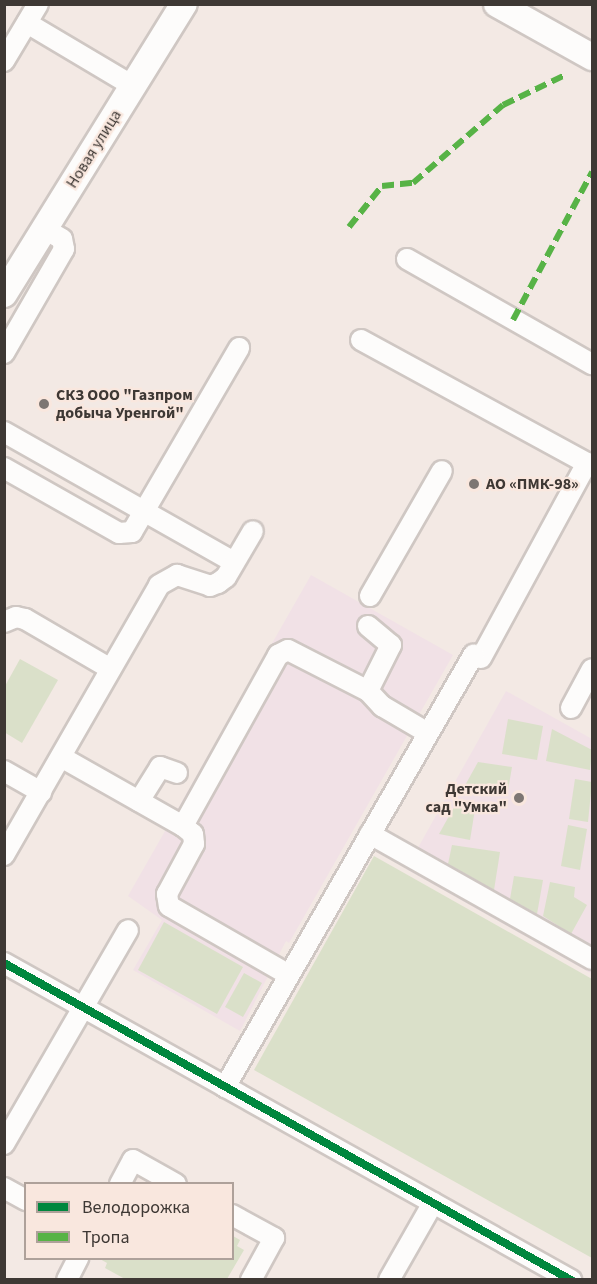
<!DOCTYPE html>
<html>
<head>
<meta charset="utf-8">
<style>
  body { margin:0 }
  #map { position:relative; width:597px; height:1284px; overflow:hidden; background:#f3e9e4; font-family:"Source Sans 3",sans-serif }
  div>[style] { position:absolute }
  .education>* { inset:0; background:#f1e1e6 }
  .green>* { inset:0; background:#dae0c9 }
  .roads { filter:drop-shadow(2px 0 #cfc7c3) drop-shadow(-2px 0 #cfc7c3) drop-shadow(0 2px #cfc7c3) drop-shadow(0 -2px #cfc7c3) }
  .minor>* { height:20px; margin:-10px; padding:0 10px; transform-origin:10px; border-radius:10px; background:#fdfcfb }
  .major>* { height:26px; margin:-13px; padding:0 13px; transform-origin:13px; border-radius:13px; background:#fdfcfb }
  .quiet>* { height:6px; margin-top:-3px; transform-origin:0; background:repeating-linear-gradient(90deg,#57b346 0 12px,transparent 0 18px) }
  .cycleway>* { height:8px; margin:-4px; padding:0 4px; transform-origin:4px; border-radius:4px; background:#00873e }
  .dots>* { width:16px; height:16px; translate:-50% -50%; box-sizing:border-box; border:3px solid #f9e7de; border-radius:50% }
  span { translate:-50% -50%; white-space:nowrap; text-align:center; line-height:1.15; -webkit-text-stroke:4.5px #f9e7de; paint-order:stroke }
  .street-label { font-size:16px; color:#3e3834 }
  .poi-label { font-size:16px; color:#3e3834; font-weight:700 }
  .left { translate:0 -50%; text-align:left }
  .right { translate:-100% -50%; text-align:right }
  .frame { position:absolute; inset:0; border:6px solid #3e3834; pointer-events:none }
  .legend { position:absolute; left:24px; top:1182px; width:210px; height:78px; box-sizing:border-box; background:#f9e7de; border:2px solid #aea19a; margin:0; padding:8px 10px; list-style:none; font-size:18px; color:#3e3834 }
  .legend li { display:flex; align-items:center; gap:12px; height:30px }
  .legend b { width:30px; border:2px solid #aea19a }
</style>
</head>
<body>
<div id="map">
  <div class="education">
    <i style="clip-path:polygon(311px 575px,453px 655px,289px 943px,286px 941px,240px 1031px,133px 970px,162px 920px,128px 896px)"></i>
    <i style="clip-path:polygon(506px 691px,592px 739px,592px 974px,406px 869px)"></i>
  </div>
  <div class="green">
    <i style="clip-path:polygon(20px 659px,58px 680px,22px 743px,4px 732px,5px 686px)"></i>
    <i style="clip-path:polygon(508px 719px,543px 726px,537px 760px,502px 754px)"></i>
    <i style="clip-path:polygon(552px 729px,592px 750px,590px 770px,546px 761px)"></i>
    <i style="clip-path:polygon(478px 762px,512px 767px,507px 796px,463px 789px)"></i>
    <i style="clip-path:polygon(575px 779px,592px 782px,588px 822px,569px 819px)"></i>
    <i style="clip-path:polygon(458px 800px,476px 803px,470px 840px,439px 834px)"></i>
    <i style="clip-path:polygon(568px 825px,587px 829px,580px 870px,561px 866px)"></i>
    <i style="clip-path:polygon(452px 845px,500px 852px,494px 890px,448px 864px)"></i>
    <i style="clip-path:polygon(374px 856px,592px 979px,592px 1258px,254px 1070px)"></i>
    <i style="clip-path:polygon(514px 876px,543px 880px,537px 914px,510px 899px)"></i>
    <i style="clip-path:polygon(550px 882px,575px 887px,574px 897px,587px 905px,571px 934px,543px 916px)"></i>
    <i style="clip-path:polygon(164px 922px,243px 967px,217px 1014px,138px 970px)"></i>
    <i style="clip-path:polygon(244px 973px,262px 983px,243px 1017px,225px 1007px)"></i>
    <i style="clip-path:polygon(233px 1236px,240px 1240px,237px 1246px,244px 1250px,227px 1279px,125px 1279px,105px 1268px,107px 1263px,100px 1259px,232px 1258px)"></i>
  </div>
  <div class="roads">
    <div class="minor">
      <i style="left:27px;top:23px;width:123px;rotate:30.7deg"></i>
      <i style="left:4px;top:61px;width:66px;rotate:-59.2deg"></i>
      <i style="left:407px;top:259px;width:213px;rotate:29.6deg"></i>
      <i style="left:361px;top:340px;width:263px;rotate:28.6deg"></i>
      <i style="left:4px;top:353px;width:120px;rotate:-60deg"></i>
      <i style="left:64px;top:249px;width:10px;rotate:-101deg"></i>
      <i style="left:62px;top:239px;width:20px;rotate:-150deg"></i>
      <i style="left:4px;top:432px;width:264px;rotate:29.5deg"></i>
      <i style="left:4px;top:468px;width:132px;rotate:29.5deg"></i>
      <i style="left:119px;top:533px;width:13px;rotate:-4deg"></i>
      <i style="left:132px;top:532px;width:213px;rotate:-59.8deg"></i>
      <i style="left:370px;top:596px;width:144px;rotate:-60.1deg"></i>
      <i style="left:4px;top:622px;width:13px;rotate:-23deg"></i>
      <i style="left:16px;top:617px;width:9px;rotate:13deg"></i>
      <i style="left:25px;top:619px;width:99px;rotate:30.2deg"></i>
      <i style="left:368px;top:626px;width:30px;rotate:40deg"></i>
      <i style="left:391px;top:645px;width:51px;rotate:116.6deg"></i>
      <i style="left:481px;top:658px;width:222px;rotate:-61.5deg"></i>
      <i style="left:571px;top:708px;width:44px;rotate:-61.7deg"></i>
      <i style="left:61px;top:757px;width:140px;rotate:29.5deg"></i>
      <i style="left:183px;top:826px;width:196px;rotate:-60.9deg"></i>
      <i style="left:278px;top:655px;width:11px;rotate:-27deg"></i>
      <i style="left:288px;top:650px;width:90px;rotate:27.1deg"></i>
      <i style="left:368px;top:691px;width:21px;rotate:47deg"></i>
      <i style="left:382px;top:706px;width:53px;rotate:30.4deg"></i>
      <i style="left:4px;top:771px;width:43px;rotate:29.6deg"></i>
      <i style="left:139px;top:801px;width:40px;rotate:-58deg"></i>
      <i style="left:160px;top:767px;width:18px;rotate:19deg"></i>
      <i style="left:183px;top:826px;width:13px;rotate:39deg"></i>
      <i style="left:193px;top:834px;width:10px;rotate:84deg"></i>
      <i style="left:194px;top:844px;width:57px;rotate:118.4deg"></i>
      <i style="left:167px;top:894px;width:12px;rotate:81deg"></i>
      <i style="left:169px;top:906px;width:138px;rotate:29.9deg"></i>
      <i style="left:370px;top:834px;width:255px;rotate:29.4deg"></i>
      <i style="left:4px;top:855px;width:311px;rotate:-60.1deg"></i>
      <i style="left:159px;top:585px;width:21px;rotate:-29deg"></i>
      <i style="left:177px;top:575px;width:35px;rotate:18deg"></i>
      <i style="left:210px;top:586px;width:9px;rotate:-21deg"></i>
      <i style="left:218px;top:583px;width:10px;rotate:-37deg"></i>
      <i style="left:226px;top:577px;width:53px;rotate:-59.6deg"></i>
      <i style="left:4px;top:963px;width:650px;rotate:29.21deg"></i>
      <i style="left:225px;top:1087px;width:499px;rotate:-60.1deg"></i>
      <i style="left:4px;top:1144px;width:247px;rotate:-59.9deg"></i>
      <i style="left:120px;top:1184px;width:27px;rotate:-62deg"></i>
      <i style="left:133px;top:1160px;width:49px;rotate:29.2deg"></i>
      <i style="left:4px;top:1188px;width:25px;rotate:29deg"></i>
      <i style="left:232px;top:1215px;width:48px;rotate:28.7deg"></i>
      <i style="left:274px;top:1238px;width:48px;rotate:118.7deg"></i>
      <i style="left:67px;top:1280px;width:25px;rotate:-63deg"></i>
      <i style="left:389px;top:1280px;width:89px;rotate:-60.3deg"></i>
    </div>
    <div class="major">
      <i style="left:497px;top:4px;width:109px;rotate:29.2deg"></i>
      <i style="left:4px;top:294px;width:341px;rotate:-58.2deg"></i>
    </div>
  </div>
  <div class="quiet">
    <i style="left:349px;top:227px;width:53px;rotate:-51.2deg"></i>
    <i style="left:382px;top:186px;width:31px;rotate:-6deg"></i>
    <i style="left:413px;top:183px;width:119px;rotate:-40.9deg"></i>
    <i style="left:503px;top:105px;width:67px;rotate:-25.8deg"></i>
    <i style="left:513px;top:320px;width:168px;rotate:-61.9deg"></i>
  </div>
  <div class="cycleway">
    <i style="left:4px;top:963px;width:650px;rotate:29.21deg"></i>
  </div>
  <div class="dots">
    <i style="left:44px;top:404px;background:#7d7672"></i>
    <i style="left:474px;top:484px;background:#7d7672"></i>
    <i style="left:519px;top:798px;background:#7d7672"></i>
  </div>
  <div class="street-label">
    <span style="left:94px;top:149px;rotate:-58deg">Новая улица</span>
  </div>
  <div class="poi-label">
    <span class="left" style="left:56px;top:404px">СКЗ ООО "Газпром<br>добыча Уренгой"</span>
    <span class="left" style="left:486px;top:484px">АО «ПМК-98»</span>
    <span class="right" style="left:507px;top:798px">Детский<br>сад "Умка"</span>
  </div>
  <div class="frame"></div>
  <ul class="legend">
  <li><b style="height:8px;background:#00873e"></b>Велодорожка</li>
  <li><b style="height:8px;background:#57b346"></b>Тропа</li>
  </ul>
</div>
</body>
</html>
